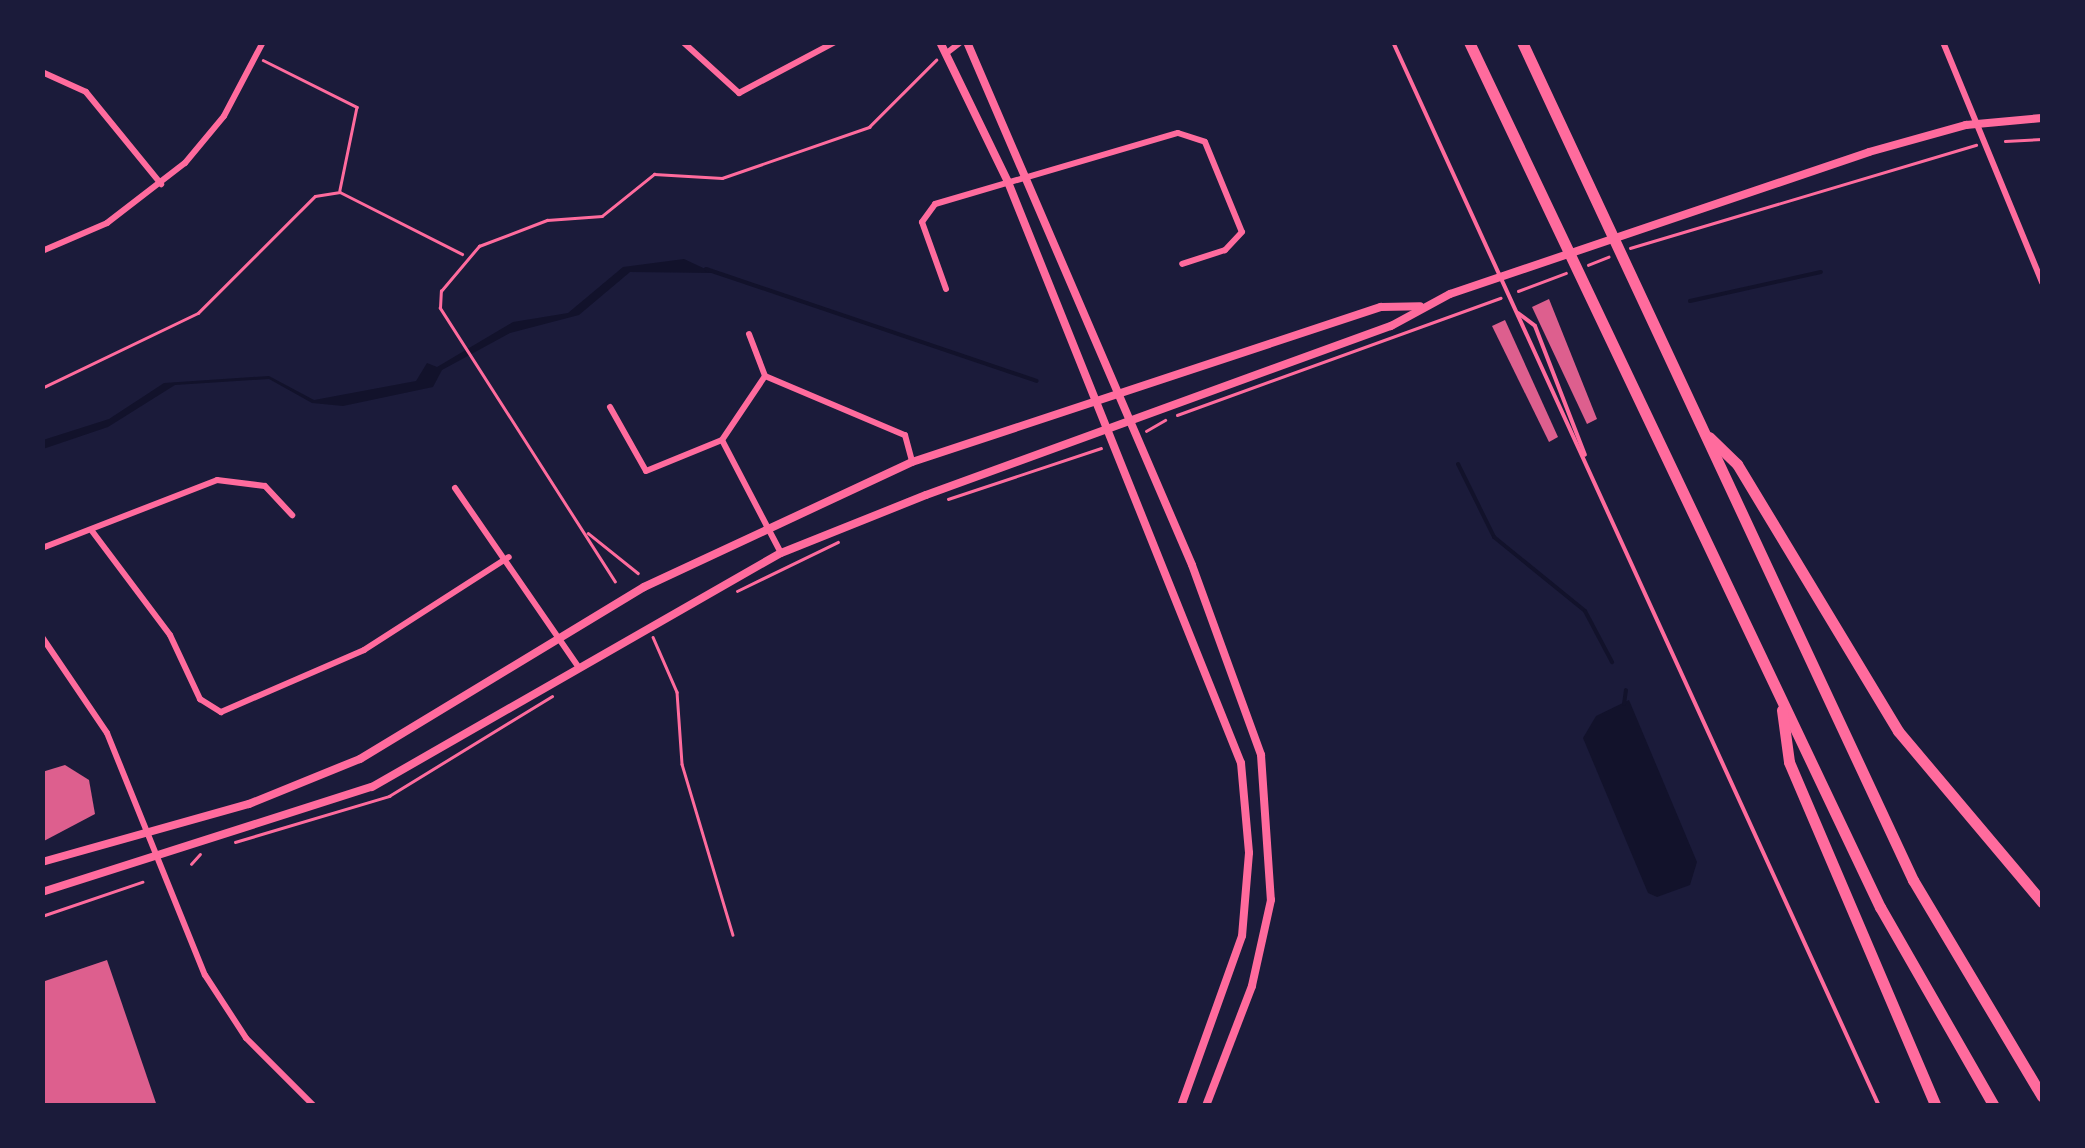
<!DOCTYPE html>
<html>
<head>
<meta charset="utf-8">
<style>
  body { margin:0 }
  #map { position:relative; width:2085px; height:1148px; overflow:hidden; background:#1b1b3a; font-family:"Work Sans",sans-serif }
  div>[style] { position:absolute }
  .water>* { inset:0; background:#12122b }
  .stream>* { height:4px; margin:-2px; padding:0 2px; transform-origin:2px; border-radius:2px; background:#12122b }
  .building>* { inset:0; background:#dd5f8e }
  .path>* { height:2.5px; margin:-1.25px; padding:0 1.25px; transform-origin:1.25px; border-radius:1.25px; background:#ff6b9d }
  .service>* { height:4px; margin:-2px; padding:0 2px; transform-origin:2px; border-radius:2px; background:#ff6b9d }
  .minor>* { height:6px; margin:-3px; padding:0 3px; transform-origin:3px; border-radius:3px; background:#ff6b9d }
  .tertiary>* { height:8px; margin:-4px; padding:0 4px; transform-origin:4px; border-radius:4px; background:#ff6b9d }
  .motorway>* { height:11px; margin:-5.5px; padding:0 5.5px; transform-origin:5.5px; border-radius:5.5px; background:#ff6b9d }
  span { translate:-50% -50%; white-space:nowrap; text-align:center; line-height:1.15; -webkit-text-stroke:8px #1b1b3a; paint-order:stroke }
  .frame { position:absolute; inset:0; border:45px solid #1b1b3a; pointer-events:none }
</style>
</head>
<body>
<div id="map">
  <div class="water">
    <i style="clip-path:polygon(684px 259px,714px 273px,630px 272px,579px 315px,510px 333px,442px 370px,433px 387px,343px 406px,312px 403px,269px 379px,175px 385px,108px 427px,43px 449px,43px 440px,109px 419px,164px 383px,269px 376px,314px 400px,416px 381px,427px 363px,437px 367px,513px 322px,568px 313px,623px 267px)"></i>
    <i style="clip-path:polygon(1629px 700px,1697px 862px,1690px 885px,1657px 897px,1648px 893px,1583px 738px,1596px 716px)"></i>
  </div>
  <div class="stream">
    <i style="left:706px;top:269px;width:349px;rotate:18.7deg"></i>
    <i style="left:1690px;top:301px;width:134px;rotate:-12.5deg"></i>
    <i style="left:1458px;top:464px;width:81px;rotate:63.7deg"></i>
    <i style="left:1494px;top:537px;width:117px;rotate:39.1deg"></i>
    <i style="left:1585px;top:611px;width:58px;rotate:62.1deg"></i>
    <i style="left:1624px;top:704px;width:14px;rotate:-82deg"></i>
  </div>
  <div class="building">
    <i style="clip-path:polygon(1549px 299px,1597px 419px,1587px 424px,1532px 307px)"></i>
    <i style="clip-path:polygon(1505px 320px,1558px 437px,1549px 442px,1492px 326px)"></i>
    <i style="clip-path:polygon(65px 765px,89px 780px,95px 814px,42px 842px,42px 772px)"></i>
    <i style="clip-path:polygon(107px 960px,157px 1106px,42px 1106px,42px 982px)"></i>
  </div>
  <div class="path">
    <i style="left:263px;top:60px;width:105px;rotate:26.6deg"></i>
    <i style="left:357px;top:107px;width:85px;rotate:101.6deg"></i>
    <i style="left:2005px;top:141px;width:37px;rotate:-3deg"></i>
    <i style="left:1630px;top:248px;width:361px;rotate:-16.6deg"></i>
    <i style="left:1588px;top:265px;width:22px;rotate:-22deg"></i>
    <i style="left:1518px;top:291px;width:51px;rotate:-20.6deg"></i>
    <i style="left:42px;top:388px;width:173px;rotate:-25.7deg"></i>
    <i style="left:198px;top:313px;width:165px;rotate:-45deg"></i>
    <i style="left:315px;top:196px;width:25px;rotate:-9deg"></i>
    <i style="left:340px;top:192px;width:137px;rotate:26.9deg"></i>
    <i style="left:1177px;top:415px;width:344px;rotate:-19.9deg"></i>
    <i style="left:1146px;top:431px;width:22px;rotate:-30deg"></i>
    <i style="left:948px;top:499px;width:161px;rotate:-18.4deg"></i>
    <i style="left:588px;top:533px;width:64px;rotate:38.7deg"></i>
    <i style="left:615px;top:582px;width:325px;rotate:-122.6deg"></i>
    <i style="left:440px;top:308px;width:17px;rotate:-87deg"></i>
    <i style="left:441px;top:291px;width:59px;rotate:-49.8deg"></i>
    <i style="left:479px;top:246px;width:73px;rotate:-20.9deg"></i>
    <i style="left:547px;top:220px;width:55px;rotate:-4.2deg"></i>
    <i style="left:602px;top:216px;width:67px;rotate:-38.9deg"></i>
    <i style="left:654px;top:174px;width:68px;rotate:3.4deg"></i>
    <i style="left:722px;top:178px;width:156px;rotate:-19.1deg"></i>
    <i style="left:869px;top:127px;width:95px;rotate:-45deg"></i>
    <i style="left:737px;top:591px;width:112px;rotate:-25.9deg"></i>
    <i style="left:653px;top:637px;width:60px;rotate:66.4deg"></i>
    <i style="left:677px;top:692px;width:72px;rotate:86deg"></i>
    <i style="left:682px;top:764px;width:178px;rotate:73.4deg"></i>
    <i style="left:235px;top:842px;width:161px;rotate:-16.6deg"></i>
    <i style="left:389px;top:796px;width:191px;rotate:-31.5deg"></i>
    <i style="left:191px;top:864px;width:13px;rotate:-48deg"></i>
    <i style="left:42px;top:916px;width:106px;rotate:-18.8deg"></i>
  </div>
  <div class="service">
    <i style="left:1393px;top:42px;width:1170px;rotate:65.45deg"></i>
    <i style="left:1518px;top:313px;width:21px;rotate:37deg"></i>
    <i style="left:1535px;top:326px;width:138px;rotate:68.8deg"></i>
  </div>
  <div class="minor">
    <i style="left:683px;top:42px;width:76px;rotate:42.3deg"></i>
    <i style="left:739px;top:93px;width:109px;rotate:-28deg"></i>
    <i style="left:1943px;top:42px;width:260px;rotate:67.6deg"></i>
    <i style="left:948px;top:52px;width:16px;rotate:-38deg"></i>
    <i style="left:42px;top:72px;width:48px;rotate:24.4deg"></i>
    <i style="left:86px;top:92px;width:119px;rotate:50.8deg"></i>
    <i style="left:42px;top:251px;width:71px;rotate:-23.3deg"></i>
    <i style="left:107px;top:223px;width:98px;rotate:-37.6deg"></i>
    <i style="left:185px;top:163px;width:61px;rotate:-50.3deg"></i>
    <i style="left:224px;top:116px;width:84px;rotate:-62.2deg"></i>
    <i style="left:946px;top:289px;width:71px;rotate:-109.7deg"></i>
    <i style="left:922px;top:222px;width:22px;rotate:-54deg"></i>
    <i style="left:935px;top:204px;width:253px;rotate:-16.3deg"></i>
    <i style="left:1178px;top:133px;width:28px;rotate:18deg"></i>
    <i style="left:1205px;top:142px;width:97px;rotate:67.7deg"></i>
    <i style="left:1242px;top:232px;width:25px;rotate:133deg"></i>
    <i style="left:1225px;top:250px;width:45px;rotate:162deg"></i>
    <i style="left:749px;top:334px;width:45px;rotate:69.1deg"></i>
    <i style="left:610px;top:407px;width:73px;rotate:60.6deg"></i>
    <i style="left:646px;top:471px;width:82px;rotate:-22.2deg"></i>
    <i style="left:455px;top:488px;width:215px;rotate:55.4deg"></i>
    <i style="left:92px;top:531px;width:130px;rotate:53.1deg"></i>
    <i style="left:170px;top:635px;width:71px;rotate:64.9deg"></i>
    <i style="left:200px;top:699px;width:25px;rotate:32deg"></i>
    <i style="left:221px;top:712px;width:156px;rotate:-23.4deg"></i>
    <i style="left:364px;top:650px;width:172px;rotate:-32.7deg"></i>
    <i style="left:42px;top:548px;width:188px;rotate:-21.2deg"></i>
    <i style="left:217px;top:480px;width:48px;rotate:7.1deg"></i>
    <i style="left:265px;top:486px;width:40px;rotate:47deg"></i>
    <i style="left:781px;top:553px;width:127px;rotate:-117.6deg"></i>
    <i style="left:722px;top:440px;width:77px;rotate:-56.1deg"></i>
    <i style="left:765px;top:376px;width:152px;rotate:22.9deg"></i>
    <i style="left:905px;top:435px;width:28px;rotate:75deg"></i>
    <i style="left:42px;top:637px;width:116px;rotate:55.9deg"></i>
    <i style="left:107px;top:733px;width:261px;rotate:68deg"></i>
    <i style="left:205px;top:975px;width:75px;rotate:56.9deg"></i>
    <i style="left:246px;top:1038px;width:96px;rotate:45deg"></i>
    <i style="left:881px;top:1106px;width:127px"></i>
  </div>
  <div class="tertiary">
    <i style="left:940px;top:42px;width:156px;rotate:64.1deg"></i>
    <i style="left:1008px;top:182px;width:626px;rotate:68.15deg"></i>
    <i style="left:1241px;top:763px;width:90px;rotate:84.9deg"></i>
    <i style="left:1249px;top:853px;width:83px;rotate:94.8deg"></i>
    <i style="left:1242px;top:936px;width:181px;rotate:109.7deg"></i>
    <i style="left:967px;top:42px;width:569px;rotate:66.72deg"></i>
    <i style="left:1192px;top:565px;width:202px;rotate:70deg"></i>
    <i style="left:1261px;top:755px;width:145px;rotate:86.1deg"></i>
    <i style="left:1271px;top:900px;width:88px;rotate:102.5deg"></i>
    <i style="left:1252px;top:986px;width:129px;rotate:111deg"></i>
    <i style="left:42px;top:862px;width:215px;rotate:-15.7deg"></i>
    <i style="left:249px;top:804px;width:120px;rotate:-22.1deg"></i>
    <i style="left:360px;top:759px;width:332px;rotate:-31.2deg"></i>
    <i style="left:644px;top:587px;width:296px;rotate:-25deg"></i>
    <i style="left:912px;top:462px;width:494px;rotate:-18.3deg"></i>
    <i style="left:1381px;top:307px;width:39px;rotate:-1deg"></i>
    <i style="left:42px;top:892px;width:346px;rotate:-17.7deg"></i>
    <i style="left:372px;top:787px;width:471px;rotate:-29.8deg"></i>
    <i style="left:781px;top:553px;width:156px;rotate:-21.8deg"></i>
    <i style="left:926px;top:495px;width:495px;rotate:-20deg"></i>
    <i style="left:1391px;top:326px;width:67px;rotate:-28.5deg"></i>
    <i style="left:1450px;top:294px;width:442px;rotate:-18.7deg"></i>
    <i style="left:1869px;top:152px;width:101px;rotate:-15.6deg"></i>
    <i style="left:1966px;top:125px;width:76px;rotate:-5.3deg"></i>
  </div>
  <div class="motorway">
    <i style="left:1469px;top:42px;width:958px;rotate:64.59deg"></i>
    <i style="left:1880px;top:907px;width:229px;rotate:60.2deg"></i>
    <i style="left:1522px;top:42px;width:925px;rotate:64.99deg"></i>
    <i style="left:1913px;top:880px;width:252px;rotate:59.2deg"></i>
    <i style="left:1709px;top:437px;width:39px;rotate:44deg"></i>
    <i style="left:1737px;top:464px;width:312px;rotate:58.9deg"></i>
    <i style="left:1898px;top:731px;width:224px;rotate:49.9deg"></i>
    <i style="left:1782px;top:710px;width:52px;rotate:82.3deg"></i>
    <i style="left:1789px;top:762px;width:374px;rotate:66.9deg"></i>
  </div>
  <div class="frame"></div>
</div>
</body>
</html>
